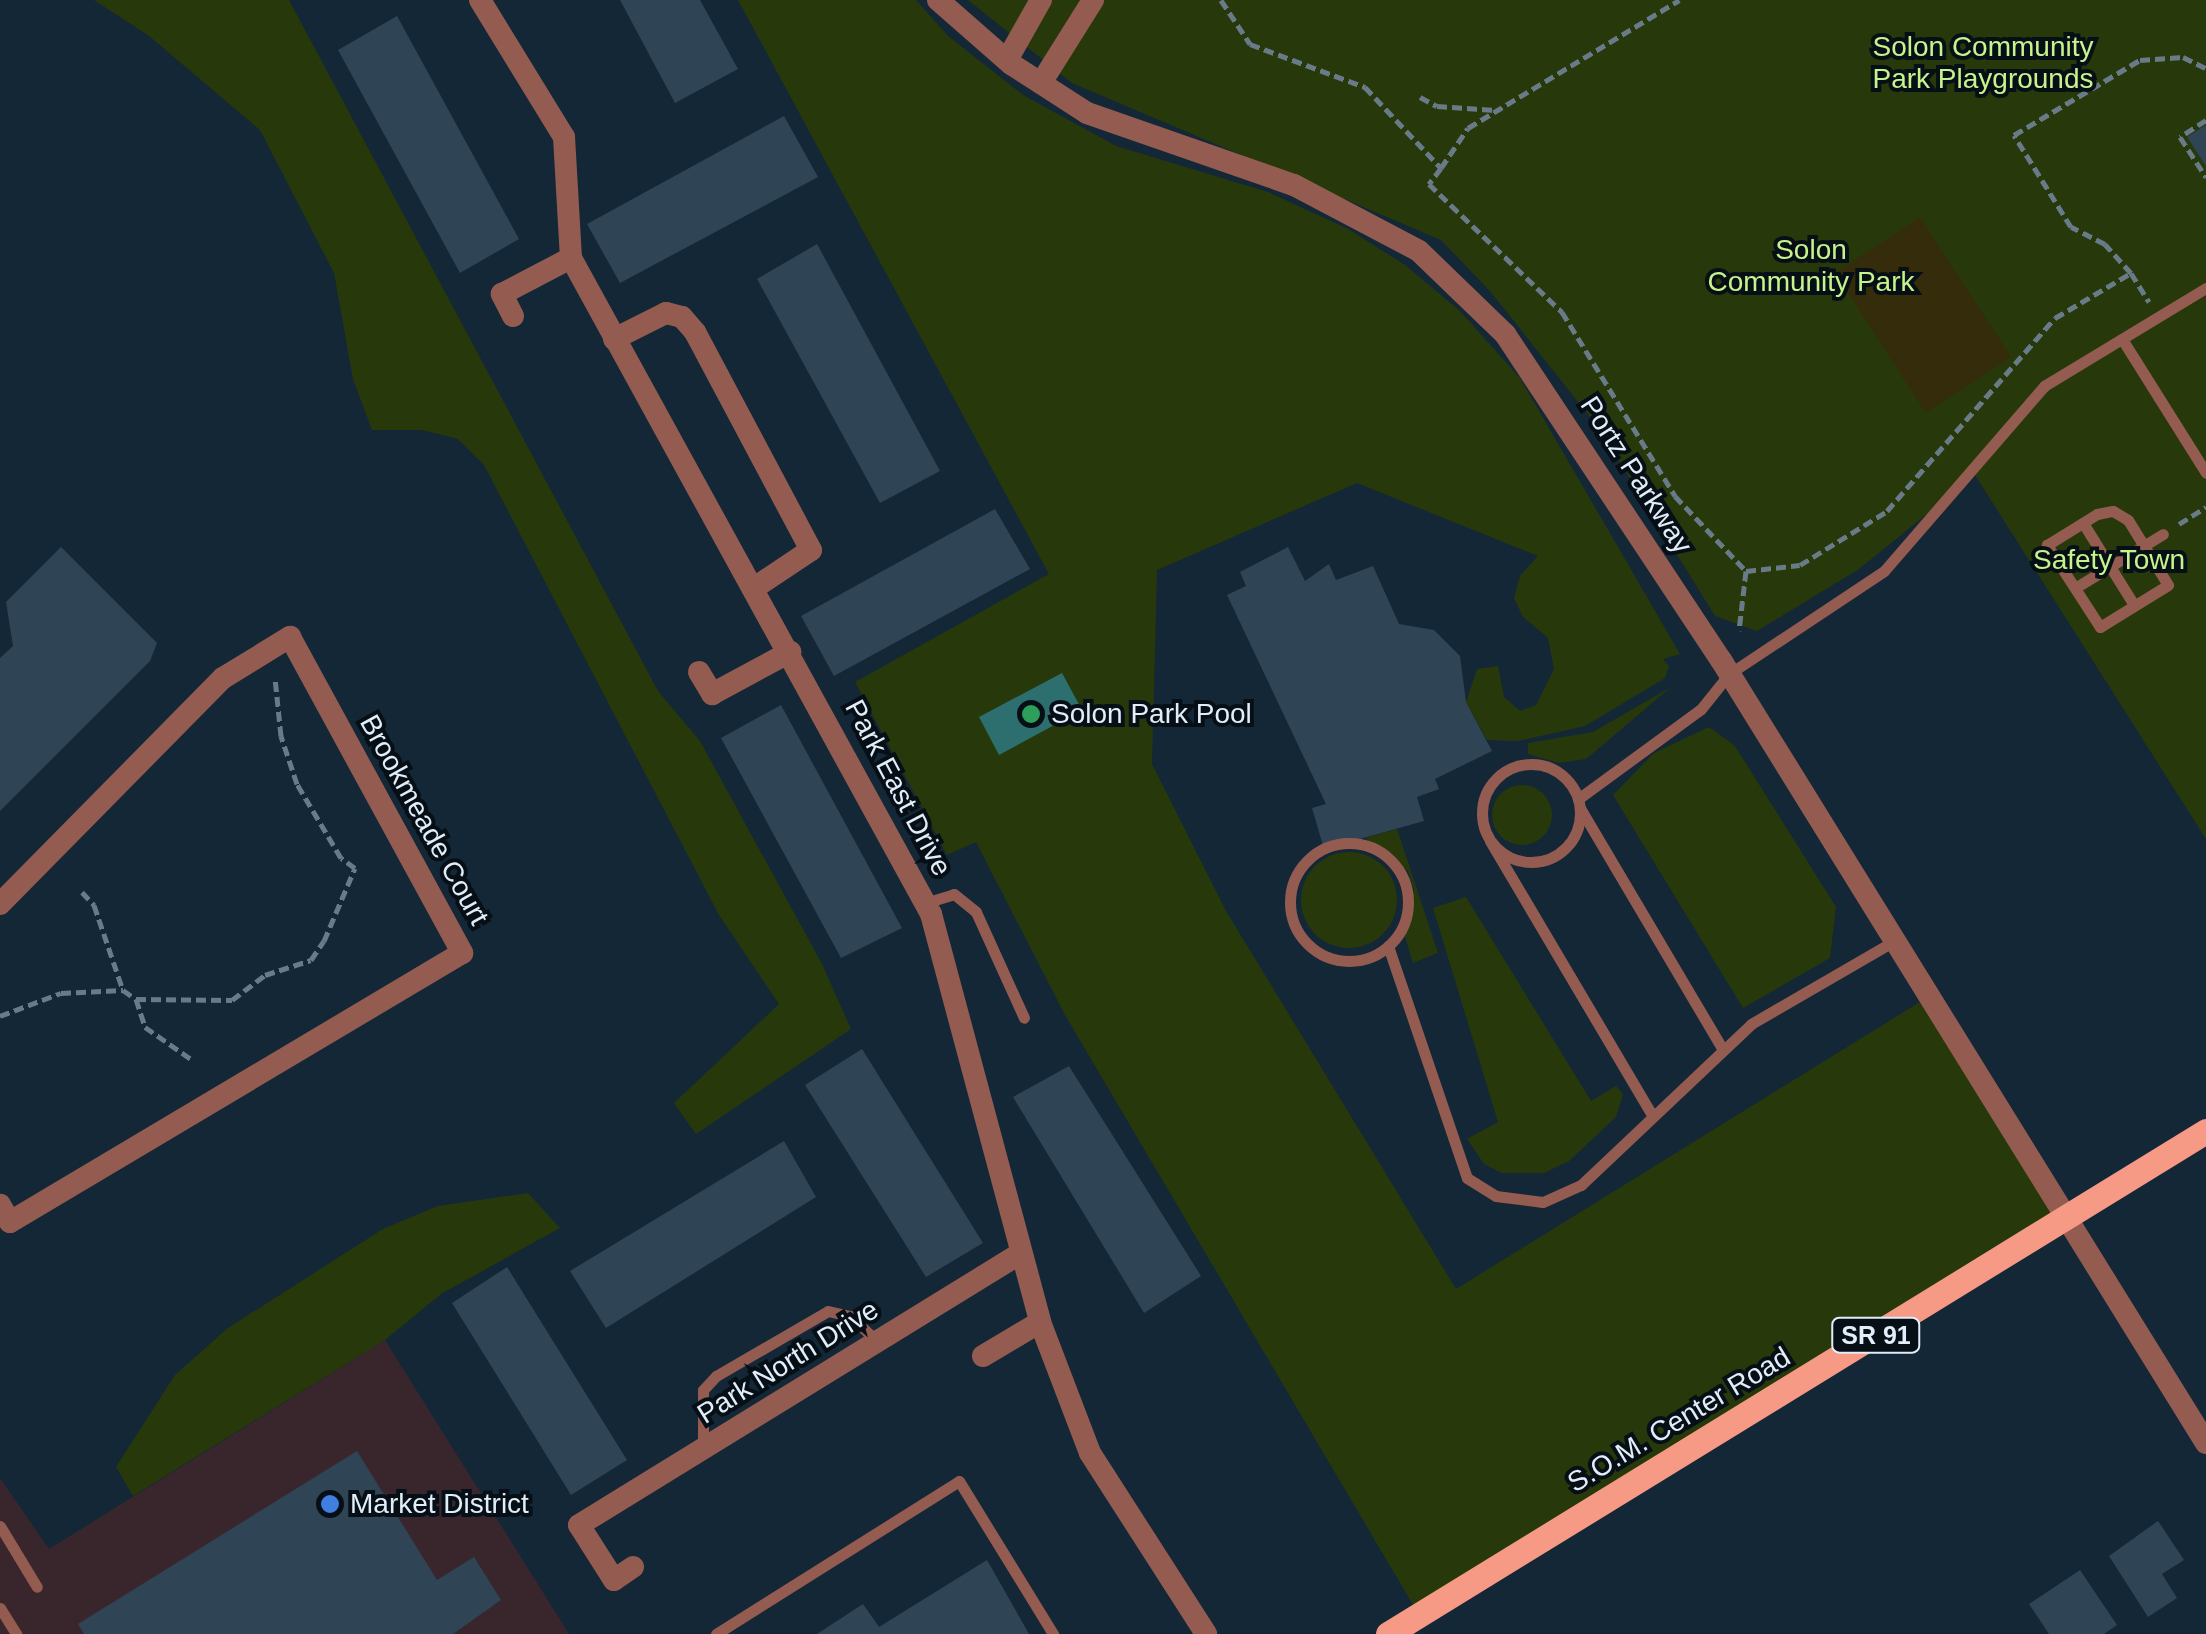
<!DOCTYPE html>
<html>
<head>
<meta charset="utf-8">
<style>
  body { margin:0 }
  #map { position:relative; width:2206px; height:1634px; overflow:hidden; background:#132737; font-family:Helvetica,sans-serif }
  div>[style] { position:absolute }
  .commercial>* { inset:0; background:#39262c }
  .green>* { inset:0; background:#27390b }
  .round { border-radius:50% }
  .sand>* { inset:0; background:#342c0b }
  .water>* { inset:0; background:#2d6f6f }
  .building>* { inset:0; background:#2f4455 }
  .path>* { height:5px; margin-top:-2.5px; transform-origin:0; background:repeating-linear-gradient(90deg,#697a88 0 10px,transparent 0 15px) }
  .lane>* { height:11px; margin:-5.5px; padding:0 5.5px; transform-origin:5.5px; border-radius:5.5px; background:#945c50 }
  .lane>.ring { margin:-5.5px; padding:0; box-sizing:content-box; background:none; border:11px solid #945c50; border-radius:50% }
  .street>* { height:22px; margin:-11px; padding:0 11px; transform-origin:11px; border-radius:11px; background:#945c50 }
  .primary>* { height:25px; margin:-12.5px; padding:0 12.5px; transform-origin:12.5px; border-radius:12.5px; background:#f69a85 }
  .dots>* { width:28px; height:28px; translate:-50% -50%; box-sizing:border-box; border:5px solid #070f16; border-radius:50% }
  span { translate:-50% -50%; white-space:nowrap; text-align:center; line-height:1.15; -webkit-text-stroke:8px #070f16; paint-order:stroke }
  .shield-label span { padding:2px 8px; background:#070f16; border:2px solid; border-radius:8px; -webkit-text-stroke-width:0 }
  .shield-label { font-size:25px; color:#e1edf8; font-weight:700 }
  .park-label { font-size:28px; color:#c6f38c }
  .street-label { font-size:28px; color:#e1edf8 }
  .poi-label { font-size:28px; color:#e1edf8 }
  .left { translate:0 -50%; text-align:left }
</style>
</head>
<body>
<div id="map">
  <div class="commercial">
    <i style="clip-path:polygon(385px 1340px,569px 1634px,0 1634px,0 1478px,49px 1549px)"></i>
  </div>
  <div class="green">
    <i style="clip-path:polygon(94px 0,289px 0,658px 691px,700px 741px,822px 964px,851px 1029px,696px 1134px,674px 1103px,779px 1004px,719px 915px,484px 465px,458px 439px,422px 430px,372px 430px,353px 379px,334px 273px,260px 130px,149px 36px)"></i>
    <i style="clip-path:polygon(738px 0,916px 0,948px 36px,1023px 95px,1116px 146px,1268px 192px,1348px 229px,1405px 265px,1460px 311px,1520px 378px,1680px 654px,1663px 659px,1669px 666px,1665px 678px,1585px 726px,1518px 741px,1487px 740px,1466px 702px,1477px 669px,1498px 666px,1504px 697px,1520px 711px,1536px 705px,1554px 669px,1548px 638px,1523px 617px,1514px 598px,1520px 576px,1538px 556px,1357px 483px,1157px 570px,1152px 764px,1226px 911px,1456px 1289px,1928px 997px,2066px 1219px,1419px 1615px,1065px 1015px,976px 842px,947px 855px,855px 682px,1049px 574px)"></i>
    <i style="clip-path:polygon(968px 0,2206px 0,2206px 839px,1975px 475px,1859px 569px,1757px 631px,1715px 616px,1598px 427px,1490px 291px,1441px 240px,1072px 83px)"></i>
    <i style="clip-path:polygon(1671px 687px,1586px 759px,1559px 763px,1528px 754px,1528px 743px,1593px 732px)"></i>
    <i style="clip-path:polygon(1709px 727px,1735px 746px,1836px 907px,1830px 958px,1743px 1008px,1613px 795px,1654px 753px)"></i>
    <i class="round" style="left:1492px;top:785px;width:60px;height:60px"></i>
    <i style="clip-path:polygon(1397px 829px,1438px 953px,1413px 963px,1405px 937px,1414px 889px,1408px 871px,1365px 838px)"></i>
    <i class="round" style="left:1301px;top:852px;width:96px;height:96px"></i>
    <i style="clip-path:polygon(1466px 897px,1591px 1101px,1616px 1086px,1623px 1094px,1616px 1117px,1569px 1161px,1544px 1173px,1502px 1173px,1484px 1164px,1467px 1139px,1498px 1122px,1433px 908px)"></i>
    <i style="clip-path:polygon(528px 1193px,560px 1228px,441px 1294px,385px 1340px,133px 1496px,116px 1467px,175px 1375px,228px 1328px,383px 1229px,438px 1206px)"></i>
  </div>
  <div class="sand">
    <i style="clip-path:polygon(1920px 217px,2011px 357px,1926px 413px,1835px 273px)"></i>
  </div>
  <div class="water">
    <i style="clip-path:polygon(1062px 673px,1082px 710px,999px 755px,979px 717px)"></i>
  </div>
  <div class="building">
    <i style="clip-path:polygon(620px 0,700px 0,738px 69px,675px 103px)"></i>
    <i style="clip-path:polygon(397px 16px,519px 239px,460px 273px,338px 50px)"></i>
    <i style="clip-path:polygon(784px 116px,818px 177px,620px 283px,587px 224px)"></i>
    <i style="clip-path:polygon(2206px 125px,2206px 166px,2187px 137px)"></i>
    <i style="clip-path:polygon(817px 244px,940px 471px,880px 503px,757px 279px)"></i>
    <i style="clip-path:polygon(995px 509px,1030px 569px,834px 676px,801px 616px)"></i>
    <i style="clip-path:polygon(61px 547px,157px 643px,150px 661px,0 811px,0 658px,13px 646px,6px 602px)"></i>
    <i style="clip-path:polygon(1288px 547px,1305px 581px,1329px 564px,1336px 580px,1373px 566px,1399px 624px,1434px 630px,1460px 656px,1466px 702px,1492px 751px,1435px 779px,1439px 789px,1417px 797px,1424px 821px,1324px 849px,1312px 808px,1326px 804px,1227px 595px,1246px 586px,1240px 572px)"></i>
    <i style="clip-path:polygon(781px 705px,902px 928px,841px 958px,721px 738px)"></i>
    <i style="clip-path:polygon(862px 1049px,983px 1243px,926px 1277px,805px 1085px)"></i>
    <i style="clip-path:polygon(1069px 1066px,1201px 1276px,1144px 1313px,1013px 1097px)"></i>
    <i style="clip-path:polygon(784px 1141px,816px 1197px,606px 1328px,570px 1271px)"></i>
    <i style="clip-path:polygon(507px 1267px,627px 1460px,571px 1495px,452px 1303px)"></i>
    <i style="clip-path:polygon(357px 1451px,437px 1580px,474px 1557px,501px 1600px,453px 1634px,84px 1634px,78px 1624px)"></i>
    <i style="clip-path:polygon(2158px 1521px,2184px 1560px,2162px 1574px,2177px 1598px,2148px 1617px,2109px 1556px)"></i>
    <i style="clip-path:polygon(987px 1560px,1029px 1634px,817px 1634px,863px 1604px,879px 1627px)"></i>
    <i style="clip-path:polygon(2080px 1570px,2117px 1625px,2104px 1634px,2049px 1634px,2029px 1604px)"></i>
  </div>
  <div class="path">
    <i style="left:1221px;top:0;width:53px;rotate:56.6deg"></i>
    <i style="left:1250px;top:44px;width:123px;rotate:20.5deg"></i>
    <i style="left:1365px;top:87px;width:111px;rotate:46.8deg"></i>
    <i style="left:1441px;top:168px;width:20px;rotate:127deg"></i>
    <i style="left:1429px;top:184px;width:185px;rotate:43.9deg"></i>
    <i style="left:1562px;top:312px;width:216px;rotate:58.4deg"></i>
    <i style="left:1675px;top:496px;width:103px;rotate:46.6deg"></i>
    <i style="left:1746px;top:571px;width:60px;rotate:96.7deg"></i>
    <i style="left:1420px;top:97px;width:19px;rotate:28deg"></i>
    <i style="left:1437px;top:106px;width:58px;rotate:3.9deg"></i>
    <i style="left:2206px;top:120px;width:31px;rotate:147deg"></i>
    <i style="left:2180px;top:137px;width:48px;rotate:57deg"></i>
    <i style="left:1441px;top:168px;width:48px;rotate:-56deg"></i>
    <i style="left:1468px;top:128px;width:247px;rotate:-31.2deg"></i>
    <i style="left:2131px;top:273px;width:39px;rotate:-132deg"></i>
    <i style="left:2105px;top:244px;width:38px;rotate:-153deg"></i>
    <i style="left:2071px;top:227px;width:108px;rotate:-121.8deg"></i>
    <i style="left:2014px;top:135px;width:147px;rotate:-30.8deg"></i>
    <i style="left:2140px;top:60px;width:43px;rotate:-4deg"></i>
    <i style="left:2183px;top:57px;width:25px;rotate:26deg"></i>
    <i style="left:2179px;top:524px;width:32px;rotate:-32deg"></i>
    <i style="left:1746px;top:571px;width:54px;rotate:-6.3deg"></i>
    <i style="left:1800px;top:565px;width:102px;rotate:-31.8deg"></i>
    <i style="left:1887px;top:511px;width:256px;rotate:-49deg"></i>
    <i style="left:2055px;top:318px;width:88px;rotate:-30.6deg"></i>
    <i style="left:2131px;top:273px;width:34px;rotate:58deg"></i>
    <i style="left:82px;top:892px;width:18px;rotate:47deg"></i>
    <i style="left:94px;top:905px;width:90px;rotate:71.2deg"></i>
    <i style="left:136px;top:999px;width:96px;rotate:0.6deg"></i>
    <i style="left:232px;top:1000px;width:41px;rotate:-37.1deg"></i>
    <i style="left:265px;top:975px;width:48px;rotate:-18.1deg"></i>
    <i style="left:311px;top:960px;width:23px;rotate:-56deg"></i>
    <i style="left:324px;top:941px;width:79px;rotate:-67deg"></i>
    <i style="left:355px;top:868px;width:17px;rotate:-144deg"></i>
    <i style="left:341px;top:858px;width:86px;rotate:-120.7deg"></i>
    <i style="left:297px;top:784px;width:51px;rotate:-108.4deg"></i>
    <i style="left:281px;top:736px;width:58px;rotate:-95.9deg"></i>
    <i style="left:0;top:1016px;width:65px;rotate:-20.7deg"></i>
    <i style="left:61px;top:993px;width:62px;rotate:-2.8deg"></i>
    <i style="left:123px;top:990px;width:16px;rotate:35deg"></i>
    <i style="left:136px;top:999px;width:29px;rotate:72deg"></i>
    <i style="left:145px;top:1027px;width:56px;rotate:34.8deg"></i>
  </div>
  <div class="lane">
    <i style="left:2122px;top:339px;width:158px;rotate:57.9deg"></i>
    <i style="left:2113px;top:511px;width:17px;rotate:31deg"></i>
    <i style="left:2128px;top:520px;width:76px;rotate:58.4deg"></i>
    <i style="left:2168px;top:585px;width:80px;rotate:148.3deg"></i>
    <i style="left:2100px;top:627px;width:98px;rotate:-122.9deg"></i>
    <i style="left:2047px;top:545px;width:59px;rotate:-31.8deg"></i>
    <i style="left:2097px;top:514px;width:16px;rotate:-11deg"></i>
    <i style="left:2083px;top:523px;width:97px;rotate:58.1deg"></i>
    <i style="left:2075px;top:588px;width:103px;rotate:-31.5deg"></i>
    <i class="ring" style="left:1482px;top:764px;width:87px;height:87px"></i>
    <i style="left:1578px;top:799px;width:152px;rotate:-36.2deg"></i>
    <i style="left:1701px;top:709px;width:45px;rotate:-51.3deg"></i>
    <i style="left:1729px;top:674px;width:186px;rotate:-33.6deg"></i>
    <i style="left:1884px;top:571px;width:245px;rotate:-49.1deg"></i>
    <i style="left:2044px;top:386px;width:189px;rotate:-31.2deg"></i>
    <i style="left:1580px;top:808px;width:279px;rotate:59.4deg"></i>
    <i style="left:1490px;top:841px;width:318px;rotate:59.4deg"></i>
    <i class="ring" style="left:1290px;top:843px;width:107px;height:107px"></i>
    <i style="left:925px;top:903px;width:30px;rotate:-17deg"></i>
    <i style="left:954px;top:894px;width:28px;rotate:39deg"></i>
    <i style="left:976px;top:912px;width:116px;rotate:65.6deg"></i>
    <i style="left:1388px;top:946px;width:245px;rotate:71.2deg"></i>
    <i style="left:1467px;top:1178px;width:34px;rotate:32deg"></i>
    <i style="left:1496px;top:1196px;width:47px;rotate:7.3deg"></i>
    <i style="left:1543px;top:1202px;width:42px;rotate:-24.1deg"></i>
    <i style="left:1581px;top:1185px;width:234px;rotate:-43.4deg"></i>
    <i style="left:1751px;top:1024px;width:165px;rotate:-30.1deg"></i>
    <i style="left:703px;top:1450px;width:60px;rotate:-90deg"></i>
    <i style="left:703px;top:1390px;width:19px;rotate:-47deg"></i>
    <i style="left:716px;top:1376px;width:129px;rotate:-30.1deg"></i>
    <i style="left:828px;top:1311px;width:23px;rotate:13deg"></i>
    <i style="left:850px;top:1316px;width:38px;rotate:43deg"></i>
    <i style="left:0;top:1526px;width:71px;rotate:58.8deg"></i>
    <i style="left:0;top:1608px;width:31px;rotate:58deg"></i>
    <i style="left:716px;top:1634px;width:287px;rotate:-32.2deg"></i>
    <i style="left:959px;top:1481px;width:180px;rotate:58.4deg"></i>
  </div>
  <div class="street">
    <i style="left:480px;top:0;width:161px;rotate:58.5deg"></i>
    <i style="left:564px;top:137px;width:121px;rotate:86.7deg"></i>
    <i style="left:571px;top:258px;width:748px;rotate:61.24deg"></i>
    <i style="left:931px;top:914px;width:422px;rotate:75deg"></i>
    <i style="left:1040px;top:1322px;width:140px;rotate:69.1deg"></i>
    <i style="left:1090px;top:1453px;width:215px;rotate:57.3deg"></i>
    <i style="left:938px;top:0;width:97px;rotate:41.2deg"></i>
    <i style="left:1011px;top:64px;width:90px;rotate:32.8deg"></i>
    <i style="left:1087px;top:113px;width:219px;rotate:19.2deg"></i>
    <i style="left:1294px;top:185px;width:141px;rotate:27.8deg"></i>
    <i style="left:1419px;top:251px;width:120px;rotate:44deg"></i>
    <i style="left:1505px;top:334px;width:391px;rotate:56.5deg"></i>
    <i style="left:1721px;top:660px;width:921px;rotate:58.23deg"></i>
    <i style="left:1007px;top:60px;width:69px;rotate:-60.5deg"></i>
    <i style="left:1041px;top:83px;width:98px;rotate:-57.9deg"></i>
    <i style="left:513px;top:316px;width:25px;rotate:-117deg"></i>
    <i style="left:502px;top:294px;width:78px;rotate:-27.6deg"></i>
    <i style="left:614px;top:339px;width:58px;rotate:-26.6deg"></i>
    <i style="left:666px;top:313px;width:16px;rotate:14deg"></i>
    <i style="left:682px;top:317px;width:20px;rotate:49deg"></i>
    <i style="left:695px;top:332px;width:247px;rotate:62deg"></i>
    <i style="left:811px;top:550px;width:69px;rotate:146.3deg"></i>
    <i style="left:699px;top:672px;width:26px;rotate:59deg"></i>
    <i style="left:712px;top:694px;width:89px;rotate:-28.3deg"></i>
    <i style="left:0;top:904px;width:317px;rotate:-45.4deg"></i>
    <i style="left:223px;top:678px;width:79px;rotate:-31.5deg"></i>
    <i style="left:290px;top:637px;width:360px;rotate:61.4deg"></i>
    <i style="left:462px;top:953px;width:526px;rotate:149.24deg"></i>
    <i style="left:10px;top:1222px;width:20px;rotate:-120deg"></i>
    <i style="left:983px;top:1356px;width:66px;rotate:-30.8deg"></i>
    <i style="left:633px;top:1567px;width:23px;rotate:146deg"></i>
    <i style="left:614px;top:1580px;width:65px;rotate:-122.5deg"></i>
    <i style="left:579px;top:1525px;width:519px;rotate:-31.61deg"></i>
  </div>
  <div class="primary">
    <i style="left:1388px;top:1634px;width:960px;rotate:-31.59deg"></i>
  </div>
  <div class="dots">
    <i style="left:1031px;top:714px;background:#2e9e5b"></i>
    <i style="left:330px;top:1504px;background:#3f7fe0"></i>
  </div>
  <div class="shield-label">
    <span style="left:1876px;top:1335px">SR 91</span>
  </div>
  <div class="park-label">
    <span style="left:1983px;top:63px">Solon Community<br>Park Playgrounds</span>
    <span style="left:1811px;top:266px">Solon<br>Community Park</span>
    <span style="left:2109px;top:560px">Safety Town</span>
  </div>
  <div class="street-label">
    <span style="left:1636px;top:475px;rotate:57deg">Portz Parkway</span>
    <span style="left:898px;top:788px;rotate:62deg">Park East Drive</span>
    <span style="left:424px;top:820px;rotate:61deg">Brookmeade Court</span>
    <span style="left:788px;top:1362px;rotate:-32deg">Park North Drive</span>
    <span style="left:1679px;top:1420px;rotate:-31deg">S.O.M. Center Road</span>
  </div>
  <div class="poi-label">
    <span class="left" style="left:1051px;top:714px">Solon Park Pool</span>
    <span class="left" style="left:350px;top:1504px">Market District</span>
  </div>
</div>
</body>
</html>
